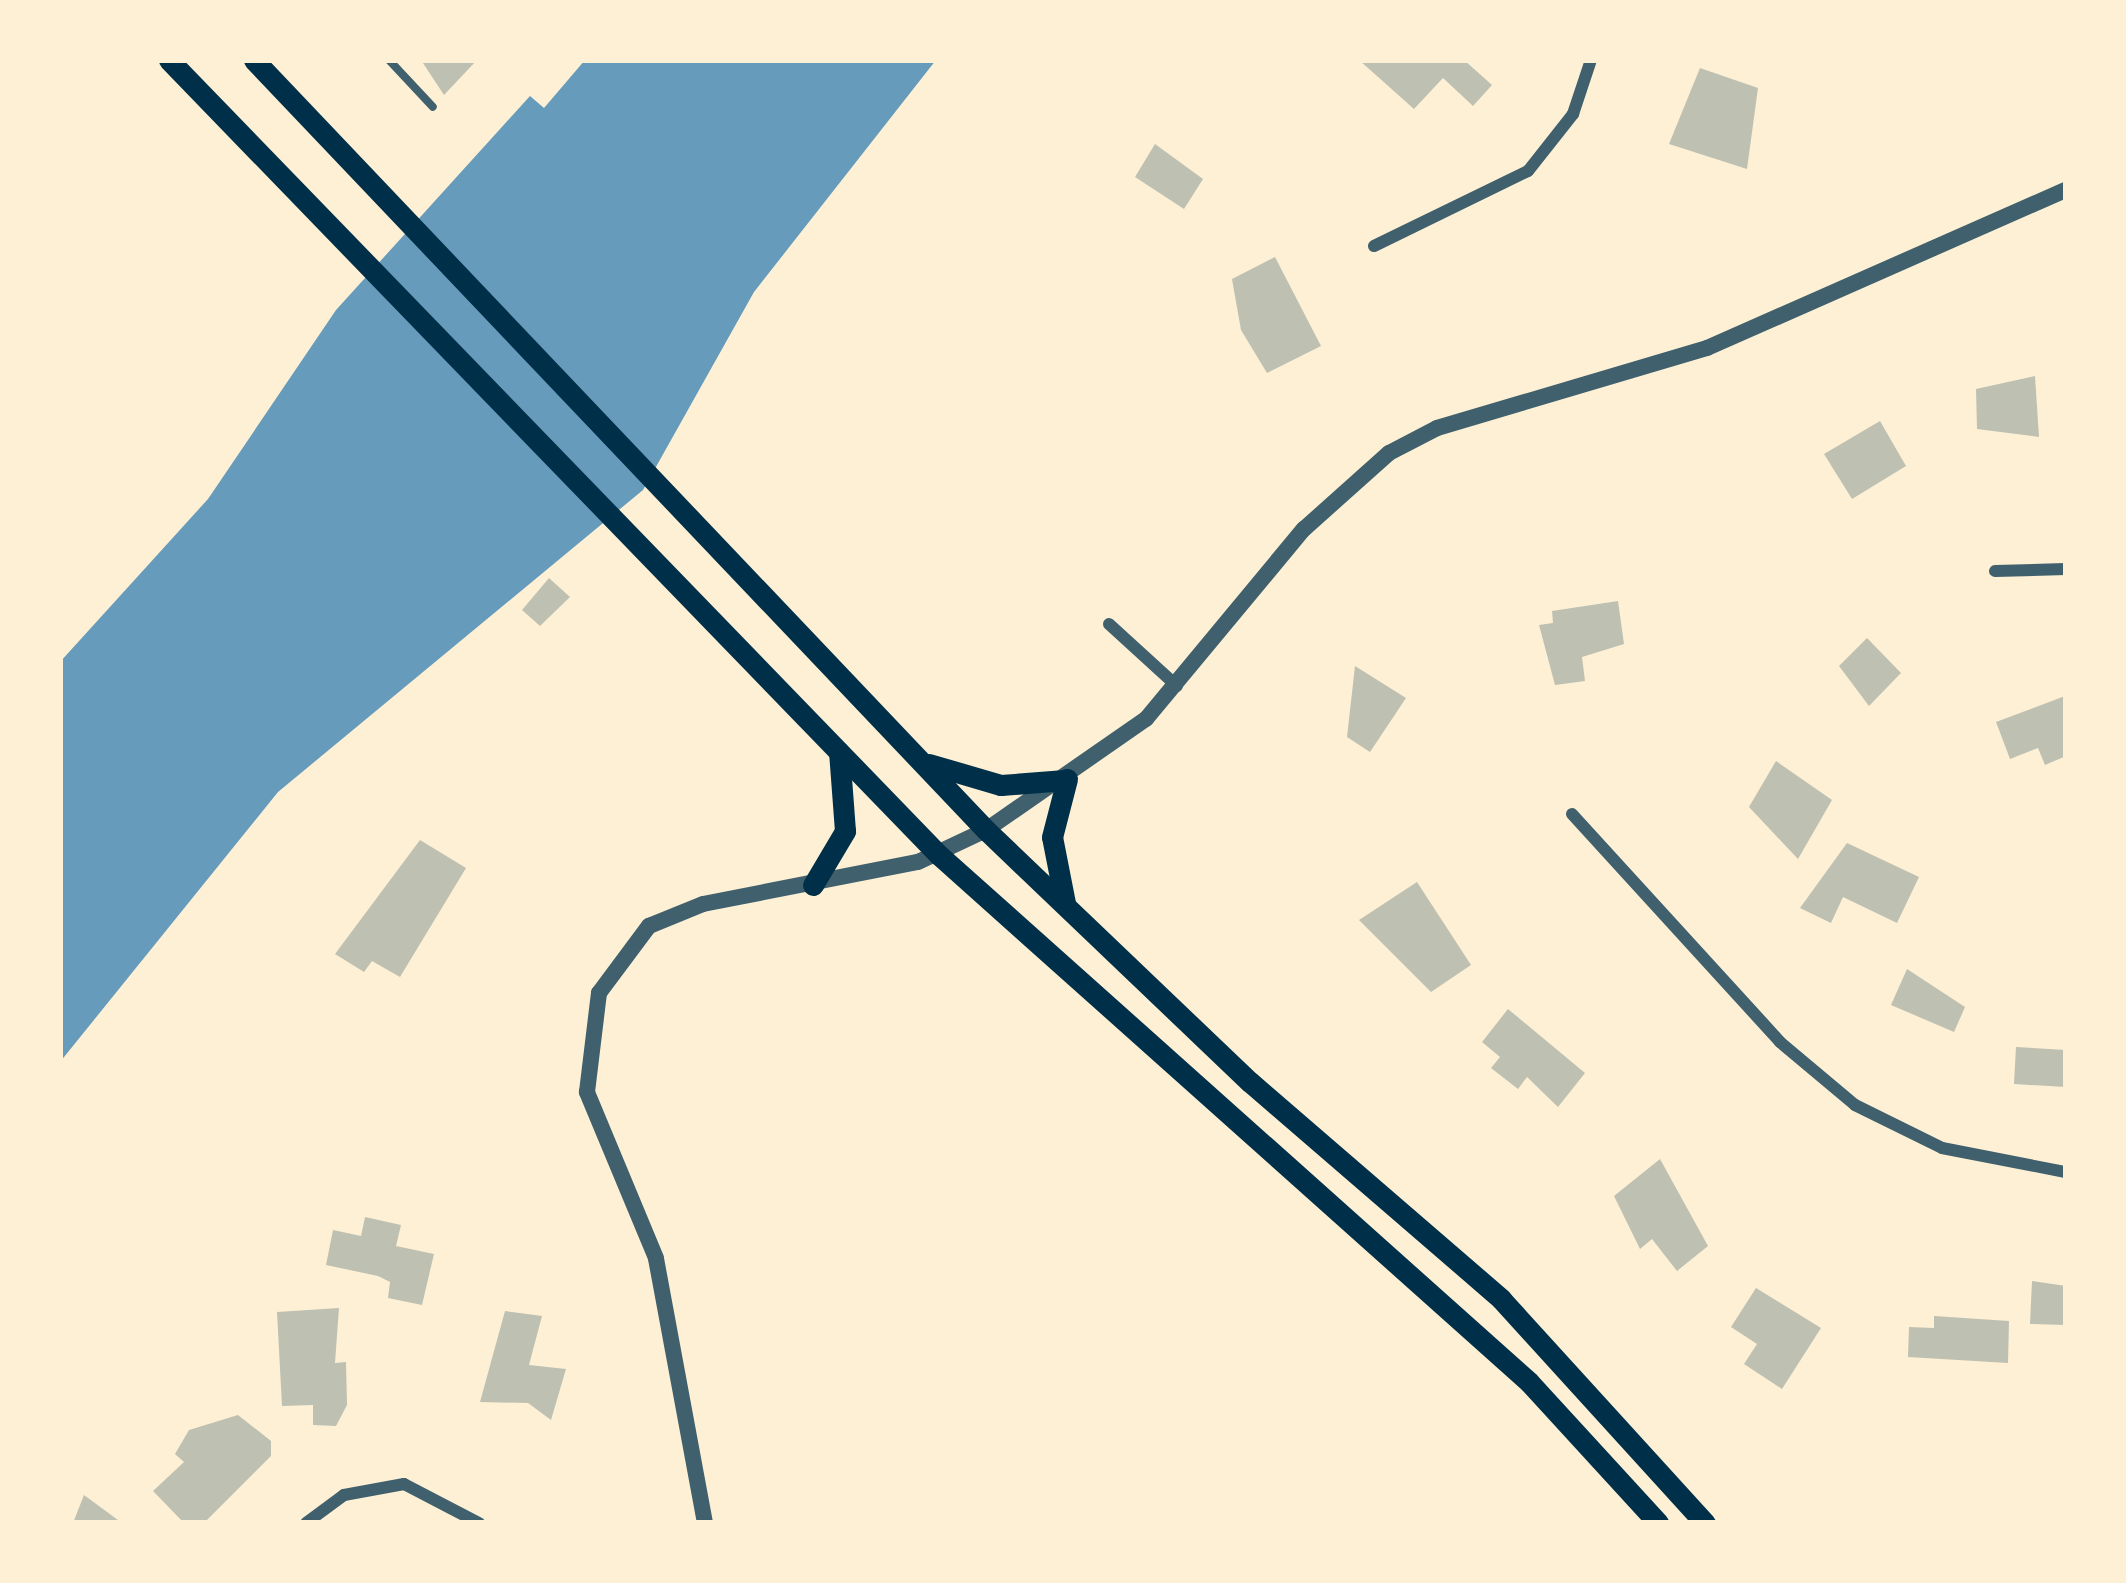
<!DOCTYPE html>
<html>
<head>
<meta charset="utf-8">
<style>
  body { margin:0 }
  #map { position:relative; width:2126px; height:1583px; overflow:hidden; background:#fdf0d5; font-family:"Titillium Web",sans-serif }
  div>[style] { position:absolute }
  .water>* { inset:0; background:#669bbc }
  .building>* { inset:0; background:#bec0b2 }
  .service>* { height:8px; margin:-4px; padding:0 4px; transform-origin:4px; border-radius:4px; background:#3f606c }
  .minor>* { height:12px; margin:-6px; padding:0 6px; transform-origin:6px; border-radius:6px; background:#3f606c }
  .tertiary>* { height:16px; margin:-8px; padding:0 8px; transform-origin:8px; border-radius:8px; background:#3f606c }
  .primary>* { height:21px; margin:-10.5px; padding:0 10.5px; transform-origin:10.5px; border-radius:10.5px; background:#003049 }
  span { translate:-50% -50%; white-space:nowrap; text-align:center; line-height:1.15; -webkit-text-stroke:9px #fdf0d5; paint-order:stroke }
  .frame { position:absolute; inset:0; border:63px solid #fdf0d5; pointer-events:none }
</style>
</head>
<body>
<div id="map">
  <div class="water">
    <i style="clip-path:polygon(585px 60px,936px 60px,754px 292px,643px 490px,278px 792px,60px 1062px,60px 662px,208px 499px,336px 310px,530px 96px,544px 108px)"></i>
  </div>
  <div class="building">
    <i style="clip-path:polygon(421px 60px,477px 60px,444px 95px)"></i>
    <i style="clip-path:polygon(1359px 60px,1464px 60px,1492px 85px,1473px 106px,1443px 78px,1414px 109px)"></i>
    <i style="clip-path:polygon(1700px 68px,1758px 88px,1747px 169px,1669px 144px)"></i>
    <i style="clip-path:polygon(1155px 144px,1203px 179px,1184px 209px,1135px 177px)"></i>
    <i style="clip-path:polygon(1275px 257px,1321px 346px,1267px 373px,1241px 330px,1232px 279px)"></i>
    <i style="clip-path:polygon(2035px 376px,2039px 437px,1977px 429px,1976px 389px)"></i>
    <i style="clip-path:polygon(1880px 421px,1906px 466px,1852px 499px,1824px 454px)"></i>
    <i style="clip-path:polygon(549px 578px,570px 597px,540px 626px,522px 610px)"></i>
    <i style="clip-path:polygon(1618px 601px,1624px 644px,1582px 657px,1585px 681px,1555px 685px,1539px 625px,1553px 623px,1552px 611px)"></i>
    <i style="clip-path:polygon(1867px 638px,1901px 673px,1869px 706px,1839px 666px)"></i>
    <i style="clip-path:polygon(1355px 666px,1406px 698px,1370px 752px,1347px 737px)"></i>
    <i style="clip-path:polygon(2065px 696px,2066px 756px,2045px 765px,2038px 748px,2010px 759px,1996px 722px)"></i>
    <i style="clip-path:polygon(1776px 761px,1832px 800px,1798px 859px,1749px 807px)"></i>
    <i style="clip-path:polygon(420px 840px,466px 868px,400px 977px,372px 961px,364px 972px,335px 954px)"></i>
    <i style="clip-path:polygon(1847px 843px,1919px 877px,1897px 923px,1843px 897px,1831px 923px,1800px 908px)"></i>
    <i style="clip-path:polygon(1417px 882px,1471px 965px,1431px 992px,1359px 920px)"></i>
    <i style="clip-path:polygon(1907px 969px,1965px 1007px,1954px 1032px,1891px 1005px)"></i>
    <i style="clip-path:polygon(1508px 1009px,1585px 1073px,1558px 1107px,1527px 1077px,1518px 1089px,1491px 1068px,1500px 1057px,1482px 1042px)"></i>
    <i style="clip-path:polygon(2016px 1047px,2066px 1050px,2066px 1087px,2014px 1084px)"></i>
    <i style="clip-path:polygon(1660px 1159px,1708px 1246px,1677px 1271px,1652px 1239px,1640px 1249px,1614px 1196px)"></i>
    <i style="clip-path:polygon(365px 1217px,401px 1225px,396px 1246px,434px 1254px,422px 1305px,388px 1298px,390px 1282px,378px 1276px,326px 1265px,333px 1230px,361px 1236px)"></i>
    <i style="clip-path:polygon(2032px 1281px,2066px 1286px,2066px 1325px,2030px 1324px)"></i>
    <i style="clip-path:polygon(1756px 1288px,1821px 1328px,1782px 1389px,1744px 1364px,1757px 1344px,1731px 1327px)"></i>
    <i style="clip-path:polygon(339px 1308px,335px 1363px,346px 1362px,347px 1405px,336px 1426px,313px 1425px,313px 1405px,282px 1406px,277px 1312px)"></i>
    <i style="clip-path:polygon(505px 1311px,542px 1316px,529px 1365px,566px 1369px,551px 1420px,528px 1403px,480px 1402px)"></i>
    <i style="clip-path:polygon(1934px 1316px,2009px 1321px,2008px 1363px,1908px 1357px,1909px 1327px,1934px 1328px)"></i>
    <i style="clip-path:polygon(238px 1415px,271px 1441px,271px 1456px,204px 1523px,184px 1523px,153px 1491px,184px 1462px,175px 1454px,189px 1430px)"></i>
    <i style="clip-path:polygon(84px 1495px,122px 1523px,73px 1523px)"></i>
  </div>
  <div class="service">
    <i style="left:389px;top:60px;width:64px;rotate:46.9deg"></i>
  </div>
  <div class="minor">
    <i style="left:1374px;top:246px;width:171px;rotate:-26deg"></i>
    <i style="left:1528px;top:171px;width:73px;rotate:-51.7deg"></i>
    <i style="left:1573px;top:114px;width:57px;rotate:-71.6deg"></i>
    <i style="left:1995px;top:571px;width:71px;rotate:-1.6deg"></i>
    <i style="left:1109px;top:624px;width:92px;rotate:42.4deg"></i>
    <i style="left:1572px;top:814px;width:309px;rotate:47.6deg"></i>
    <i style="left:1780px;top:1042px;width:98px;rotate:40deg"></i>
    <i style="left:1855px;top:1105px;width:97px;rotate:26.3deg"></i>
    <i style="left:1942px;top:1148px;width:126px;rotate:11deg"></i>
    <i style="left:306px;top:1523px;width:47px;rotate:-36.4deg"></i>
    <i style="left:344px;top:1495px;width:61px;rotate:-10.4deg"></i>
    <i style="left:404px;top:1484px;width:85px;rotate:27.5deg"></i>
  </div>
  <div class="tertiary">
    <i style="left:705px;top:1523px;width:269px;rotate:-100.5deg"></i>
    <i style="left:656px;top:1258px;width:180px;rotate:-112.6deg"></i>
    <i style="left:587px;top:1092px;width:100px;rotate:-83.1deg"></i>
    <i style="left:599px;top:993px;width:84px;rotate:-53.3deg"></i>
    <i style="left:649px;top:926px;width:58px;rotate:-22.2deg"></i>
    <i style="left:703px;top:904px;width:219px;rotate:-11.1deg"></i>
    <i style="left:918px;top:862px;width:75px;rotate:-25.2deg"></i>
    <i style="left:986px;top:830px;width:195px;rotate:-34.8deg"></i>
    <i style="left:1146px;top:719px;width:247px;rotate:-50.3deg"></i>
    <i style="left:1304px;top:529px;width:114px;rotate:-41.8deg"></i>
    <i style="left:1389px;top:453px;width:54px;rotate:-27.5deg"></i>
    <i style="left:1437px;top:428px;width:282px;rotate:-16.5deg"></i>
    <i style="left:1707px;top:348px;width:392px;rotate:-23.8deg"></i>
  </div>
  <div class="primary">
    <i style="left:169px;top:60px;width:1107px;rotate:45.92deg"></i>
    <i style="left:939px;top:855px;width:791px;rotate:41.77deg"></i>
    <i style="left:1529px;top:1382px;width:191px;rotate:47.5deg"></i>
    <i style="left:254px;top:60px;width:1062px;rotate:46.45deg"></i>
    <i style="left:986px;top:830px;width:365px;rotate:43.7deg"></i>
    <i style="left:1250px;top:1082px;width:332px;rotate:40.8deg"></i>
    <i style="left:1501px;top:1299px;width:303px;rotate:47.7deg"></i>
    <i style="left:929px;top:764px;width:75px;rotate:16.3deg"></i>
    <i style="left:1001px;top:785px;width:64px;rotate:-4.5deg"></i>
    <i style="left:813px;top:885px;width:63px;rotate:-59.3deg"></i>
    <i style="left:845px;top:831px;width:79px;rotate:-94.3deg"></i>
    <i style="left:1065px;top:903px;width:67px;rotate:-101.1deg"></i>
    <i style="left:1052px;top:837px;width:60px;rotate:-75.5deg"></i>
  </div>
  <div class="frame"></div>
</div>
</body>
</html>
